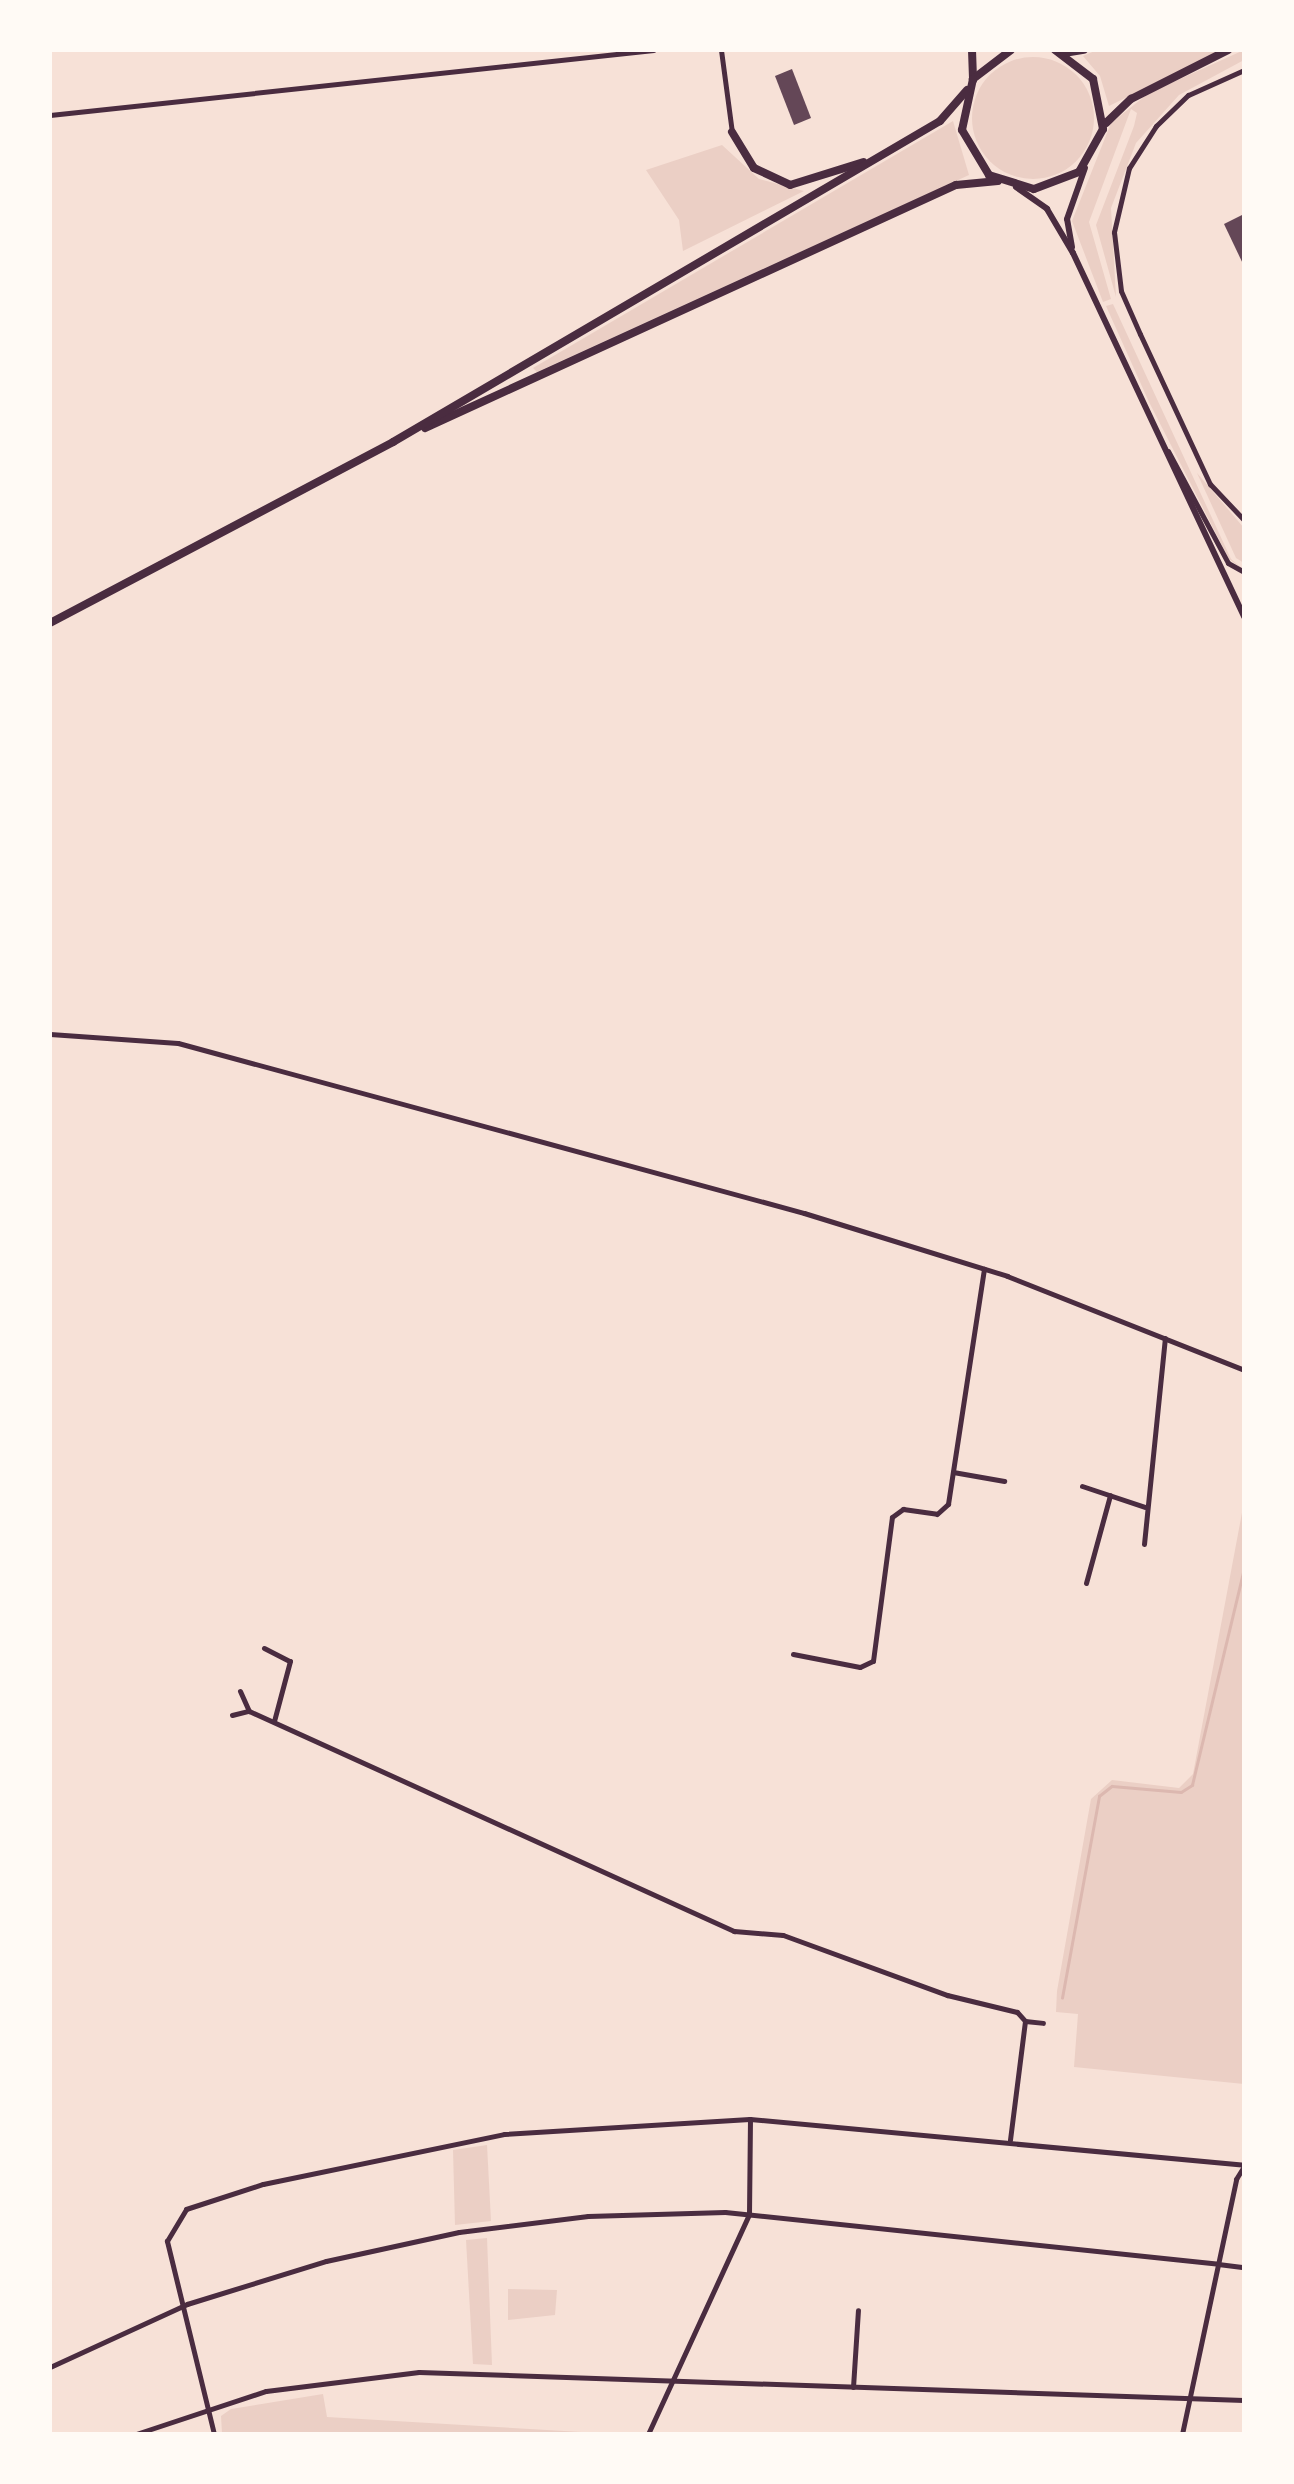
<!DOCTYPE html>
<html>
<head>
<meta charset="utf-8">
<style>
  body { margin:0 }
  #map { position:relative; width:1294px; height:2484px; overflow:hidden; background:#f7e1d7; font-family:"DM Sans",sans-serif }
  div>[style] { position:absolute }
  .green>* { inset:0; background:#ebcfc5 }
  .round { border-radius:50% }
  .stream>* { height:2.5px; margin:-1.25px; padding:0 1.25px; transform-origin:1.25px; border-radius:1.25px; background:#dcb8b0 }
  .building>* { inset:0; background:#644757 }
  .minor>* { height:5px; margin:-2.5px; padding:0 2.5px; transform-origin:2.5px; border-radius:2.5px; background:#4a2c40 }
  .tertiary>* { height:5px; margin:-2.5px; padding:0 2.5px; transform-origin:2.5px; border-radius:2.5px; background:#4a2c40 }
  .secondary>* { height:6px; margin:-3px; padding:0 3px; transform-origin:3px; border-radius:3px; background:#4a2c40 }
  .primary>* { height:8px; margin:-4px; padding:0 4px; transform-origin:4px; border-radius:4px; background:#4a2c40 }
  .trunk>* { height:8px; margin:-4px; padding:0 4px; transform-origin:4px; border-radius:4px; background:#4a2c40 }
  span { translate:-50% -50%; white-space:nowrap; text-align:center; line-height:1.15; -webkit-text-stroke:8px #fffaf5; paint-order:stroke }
  .frame { position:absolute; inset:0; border:52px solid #fffaf5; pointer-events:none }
</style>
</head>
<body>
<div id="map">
  <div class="green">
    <i style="clip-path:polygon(1097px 50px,1222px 50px,1109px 106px,1100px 76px,1083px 56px)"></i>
    <i style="clip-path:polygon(1244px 50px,1244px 60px,1179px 95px,1136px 143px,1111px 208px,1116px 297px,1096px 225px,1134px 126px,1137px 113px,1131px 109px,1089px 222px,1111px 299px,1103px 302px,1072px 221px,1111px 123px,1149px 93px)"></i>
    <i class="round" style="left:972px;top:57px;width:122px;height:122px"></i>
    <i style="clip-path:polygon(953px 121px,969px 175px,537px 372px,533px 368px)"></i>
    <i style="clip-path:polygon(722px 145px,759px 179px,804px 191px,683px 251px,679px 220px,646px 170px)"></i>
    <i style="clip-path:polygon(1113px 304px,1231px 559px,1244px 570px,1229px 559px,1149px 402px,1106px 306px)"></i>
    <i style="clip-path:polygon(1197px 473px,1244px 528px,1244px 563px,1236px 558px)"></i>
    <i style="clip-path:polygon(1244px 1502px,1244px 2084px,1074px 2067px,1078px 2014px,1056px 2012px,1057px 1991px,1091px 1799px,1112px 1780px,1179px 1788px,1193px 1774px)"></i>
    <i style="clip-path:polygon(487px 2145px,491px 2221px,455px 2225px,453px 2150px)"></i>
    <i style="clip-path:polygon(487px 2238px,492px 2365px,473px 2364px,466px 2240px)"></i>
    <i style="clip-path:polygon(508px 2289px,557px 2290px,555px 2315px,508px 2320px)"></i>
    <i style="clip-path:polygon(323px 2394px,327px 2417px,616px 2434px,222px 2433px,221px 2416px,231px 2409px)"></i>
  </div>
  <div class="stream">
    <i style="left:1062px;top:1998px;width:205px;rotate:-79.6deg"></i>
    <i style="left:1099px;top:1796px;width:16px;rotate:-38deg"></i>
    <i style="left:1112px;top:1786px;width:69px;rotate:5deg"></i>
    <i style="left:1181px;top:1792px;width:13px;rotate:-32deg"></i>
    <i style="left:1192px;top:1785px;width:222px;rotate:-76.5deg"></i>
  </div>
  <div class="building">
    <i style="clip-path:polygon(792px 69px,811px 118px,794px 125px,775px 76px)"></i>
    <i style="clip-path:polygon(1244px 214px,1244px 266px,1224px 224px)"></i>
  </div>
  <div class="minor">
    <i style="left:721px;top:50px;width:83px;rotate:82.4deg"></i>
    <i style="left:1244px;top:70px;width:61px;rotate:155.9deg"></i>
    <i style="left:1188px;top:95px;width:45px;rotate:135.9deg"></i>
    <i style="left:1156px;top:126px;width:50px;rotate:122.7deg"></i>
    <i style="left:1129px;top:168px;width:66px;rotate:103.2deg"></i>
    <i style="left:1114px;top:232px;width:59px;rotate:83.2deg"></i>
    <i style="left:1121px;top:291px;width:47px;rotate:66.2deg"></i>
    <i style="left:1140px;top:334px;width:166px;rotate:65deg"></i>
    <i style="left:1210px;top:484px;width:50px;rotate:46.6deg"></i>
    <i style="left:50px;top:115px;width:607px;rotate:-6.14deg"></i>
    <i style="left:1168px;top:451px;width:127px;rotate:61.8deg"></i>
    <i style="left:1228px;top:563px;width:18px;rotate:29deg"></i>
    <i style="left:50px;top:1034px;width:128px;rotate:4deg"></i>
    <i style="left:178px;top:1043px;width:649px;rotate:15.19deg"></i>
    <i style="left:804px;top:1213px;width:213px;rotate:17.2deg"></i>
    <i style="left:1007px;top:1276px;width:255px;rotate:21.6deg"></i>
    <i style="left:953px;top:1472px;width:52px;rotate:10deg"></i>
    <i style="left:1082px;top:1486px;width:66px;rotate:18.4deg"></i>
    <i style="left:1144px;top:1544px;width:207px;rotate:-84.2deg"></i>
    <i style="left:1086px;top:1583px;width:91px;rotate:-74.7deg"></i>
    <i style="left:264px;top:1648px;width:29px;rotate:27deg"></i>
    <i style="left:290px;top:1661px;width:62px;rotate:104.9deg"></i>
    <i style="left:793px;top:1654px;width:68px;rotate:11deg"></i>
    <i style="left:860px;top:1667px;width:14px;rotate:-25deg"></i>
    <i style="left:873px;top:1661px;width:145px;rotate:-82.5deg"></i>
    <i style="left:892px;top:1517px;width:14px;rotate:-36deg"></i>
    <i style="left:903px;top:1509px;width:34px;rotate:8deg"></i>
    <i style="left:937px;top:1514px;width:15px;rotate:-42deg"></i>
    <i style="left:948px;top:1504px;width:238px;rotate:-81.3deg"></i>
    <i style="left:240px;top:1691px;width:22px;rotate:66deg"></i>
    <i style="left:249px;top:1711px;width:533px;rotate:24.4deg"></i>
    <i style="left:734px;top:1931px;width:49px;rotate:4.7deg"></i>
    <i style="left:783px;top:1935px;width:175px;rotate:20.1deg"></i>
    <i style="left:947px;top:1995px;width:72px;rotate:13.7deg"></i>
    <i style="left:1017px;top:2012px;width:12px;rotate:48deg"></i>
    <i style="left:1025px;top:2021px;width:120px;rotate:97.2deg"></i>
    <i style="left:232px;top:1715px;width:16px;rotate:-14deg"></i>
    <i style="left:1025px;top:2021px;width:18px;rotate:6deg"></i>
    <i style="left:50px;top:2367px;width:151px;rotate:-24.7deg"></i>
    <i style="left:187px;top:2304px;width:145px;rotate:-17.2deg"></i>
    <i style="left:326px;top:2261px;width:136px;rotate:-12.3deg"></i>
    <i style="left:459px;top:2232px;width:130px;rotate:-7.1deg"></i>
    <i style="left:588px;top:2216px;width:137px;rotate:-1.7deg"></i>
    <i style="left:725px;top:2212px;width:496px;rotate:6deg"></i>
    <i style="left:853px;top:2387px;width:77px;rotate:-86.3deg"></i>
    <i style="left:136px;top:2434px;width:137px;rotate:-18.3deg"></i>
    <i style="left:266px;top:2391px;width:154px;rotate:-7.1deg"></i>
    <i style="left:419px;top:2372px;width:825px;rotate:1.94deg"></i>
    <i style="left:214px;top:2434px;width:199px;rotate:-103.7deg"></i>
    <i style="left:167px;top:2241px;width:37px;rotate:-59deg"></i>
    <i style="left:186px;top:2209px;width:81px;rotate:-18deg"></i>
    <i style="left:263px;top:2184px;width:246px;rotate:-11.7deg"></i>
    <i style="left:504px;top:2134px;width:246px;rotate:-3.5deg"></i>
    <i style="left:750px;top:2119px;width:496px;rotate:5.3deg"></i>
    <i style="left:648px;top:2434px;width:242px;rotate:-65.3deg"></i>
    <i style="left:749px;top:2214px;width:95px;rotate:-89.4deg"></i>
  </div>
  <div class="tertiary">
    <i style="left:1218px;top:2264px;width:26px;rotate:7deg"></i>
    <i style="left:1182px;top:2434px;width:261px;rotate:-78deg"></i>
    <i style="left:1236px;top:2179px;width:15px;rotate:-58deg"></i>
  </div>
  <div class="secondary">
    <i style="left:1016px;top:187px;width:38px;rotate:35deg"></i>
    <i style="left:1047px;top:209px;width:51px;rotate:59.4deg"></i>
    <i style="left:1073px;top:253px;width:402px;rotate:64.8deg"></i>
    <i style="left:1072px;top:247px;width:28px;rotate:-100deg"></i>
    <i style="left:1067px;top:219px;width:54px;rotate:-70.6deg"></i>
  </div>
  <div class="primary">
    <i style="left:972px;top:50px;width:30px;rotate:88deg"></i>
  </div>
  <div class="trunk">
    <i style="left:1011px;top:50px;width:48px;rotate:142.7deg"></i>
    <i style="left:973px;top:79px;width:52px;rotate:102.2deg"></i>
    <i style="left:962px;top:130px;width:52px;rotate:59deg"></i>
    <i style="left:989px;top:175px;width:47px;rotate:17.3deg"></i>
    <i style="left:1034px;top:189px;width:48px;rotate:-20.7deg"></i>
    <i style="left:1079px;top:172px;width:49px;rotate:-60.8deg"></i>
    <i style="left:1103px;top:129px;width:51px;rotate:-101.3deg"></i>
    <i style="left:1093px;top:79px;width:48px;rotate:-142.7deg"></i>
    <i style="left:1064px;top:53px;width:20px;rotate:-9deg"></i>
    <i style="left:1106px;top:123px;width:35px;rotate:-44deg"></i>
    <i style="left:1131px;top:99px;width:109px;rotate:-26.8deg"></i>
    <i style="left:732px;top:132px;width:42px;rotate:58.6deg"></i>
    <i style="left:754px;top:168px;width:40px;rotate:25deg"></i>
    <i style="left:790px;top:185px;width:77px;rotate:-17.3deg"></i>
    <i style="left:425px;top:428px;width:584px;rotate:-24.59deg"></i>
    <i style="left:956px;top:185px;width:42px;rotate:-5.4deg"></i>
    <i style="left:50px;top:623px;width:388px;rotate:-27.8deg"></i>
    <i style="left:393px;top:442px;width:634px;rotate:-30.41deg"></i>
    <i style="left:940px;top:121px;width:41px;rotate:-48.9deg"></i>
  </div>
  <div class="frame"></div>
</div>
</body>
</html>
